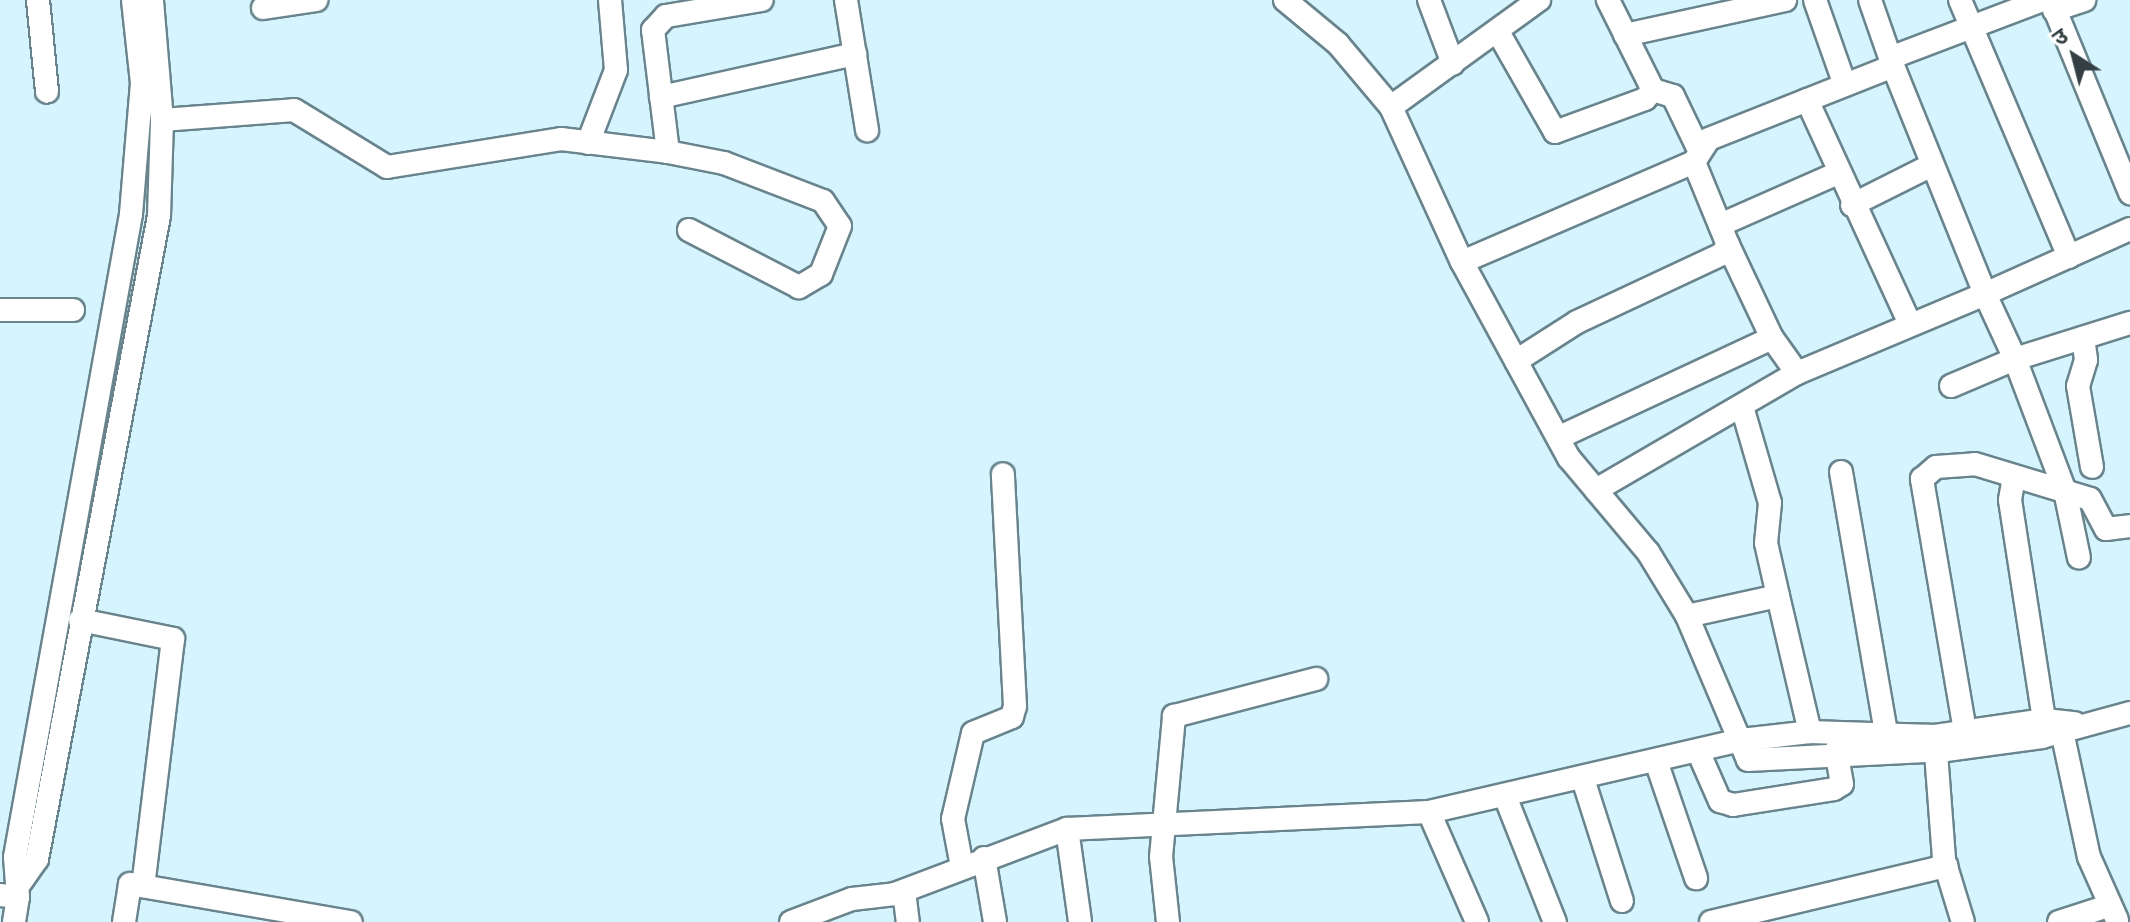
<!DOCTYPE html>
<html>
<head>
<meta charset="utf-8">
<style>
  body { margin:0 }
  #map { position:relative; width:2130px; height:922px; overflow:hidden; background:#d5f4fd; font-family:"PT Sans","Noto Sans Devanagari",sans-serif }
  div>[style] { position:absolute }
  .roads { filter:drop-shadow(2px 0 #69848d) drop-shadow(-2px 0 #69848d) drop-shadow(0 2px #69848d) drop-shadow(0 -2px #69848d) }
  .minor>* { height:22px; margin:-11px; padding:0 11px; transform-origin:11px; border-radius:11px; background:#fff }
  span { translate:-50% -50%; white-space:nowrap; text-align:center; line-height:1.15; -webkit-text-stroke:8px #fff; paint-order:stroke }
  .north { position:absolute; left:2034px; top:16px; width:80px; height:80px; -webkit-text-stroke:6px #fff; paint-order:stroke; rotate:324deg; font-size:22px; font-weight:700; line-height:32px; text-align:center; color:#333f43 }
  .north::after { content:''; display:block; margin:auto; width:28px; height:36px; background:#333f43; clip-path:polygon(50% 0,100% 100%,50% 72%,0 100%) }
</style>
</head>
<body>
<div id="map">
  <div class="roads">
    <div class="minor">
      <i style="left:38px;top:0;width:92px;rotate:84.4deg"></i>
      <i style="left:846px;top:0;width:132px;rotate:80.8deg"></i>
      <i style="left:1285px;top:0;width:69px;rotate:39.7deg"></i>
      <i style="left:1338px;top:44px;width:82px;rotate:49.9deg"></i>
      <i style="left:1391px;top:107px;width:170px;rotate:65.4deg"></i>
      <i style="left:1462px;top:262px;width:223px;rotate:61.4deg"></i>
      <i style="left:1569px;top:458px;width:123px;rotate:50deg"></i>
      <i style="left:1648px;top:552px;width:75px;rotate:58.6deg"></i>
      <i style="left:1687px;top:616px;width:156px;rotate:67deg"></i>
      <i style="left:1748px;top:760px;width:198px;rotate:-2.9deg"></i>
      <i style="left:1946px;top:750px;width:97px;rotate:-7.7deg"></i>
      <i style="left:2042px;top:737px;width:91px;rotate:-15.3deg"></i>
      <i style="left:1429px;top:0;width:68px;rotate:69.4deg"></i>
      <i style="left:1815px;top:0;width:90px;rotate:70.6deg"></i>
      <i style="left:1870px;top:0;width:70px;rotate:70.8deg"></i>
      <i style="left:1960px;top:0;width:279px;rotate:67deg"></i>
      <i style="left:2051px;top:0;width:209px;rotate:67.7deg"></i>
      <i style="left:263px;top:8px;width:54px;rotate:-8.6deg"></i>
      <i style="left:2054px;top:10px;width:32px;rotate:-18deg"></i>
      <i style="left:1498px;top:32px;width:115px;rotate:60.3deg"></i>
      <i style="left:1555px;top:132px;width:96px;rotate:-20.1deg"></i>
      <i style="left:1645px;top:99px;width:12px;rotate:-48deg"></i>
      <i style="left:1653px;top:90px;width:101px;rotate:-116.6deg"></i>
      <i style="left:1625px;top:35px;width:164px;rotate:-12.3deg"></i>
      <i style="left:1890px;top:58px;width:164px;rotate:-20.8deg"></i>
      <i style="left:1653px;top:90px;width:21px;rotate:17deg"></i>
      <i style="left:1673px;top:96px;width:60px;rotate:64.3deg"></i>
      <i style="left:661px;top:97px;width:199px;rotate:-12.5deg"></i>
      <i style="left:1807px;top:100px;width:247px;rotate:65.3deg"></i>
      <i style="left:1391px;top:107px;width:183px;rotate:-35.9deg"></i>
      <i style="left:162px;top:120px;width:132px;rotate:-4.3deg"></i>
      <i style="left:294px;top:110px;width:109px;rotate:31.5deg"></i>
      <i style="left:387px;top:167px;width:176px;rotate:-9.1deg"></i>
      <i style="left:561px;top:139px;width:108px;rotate:6.9deg"></i>
      <i style="left:668px;top:152px;width:57px;rotate:11.1deg"></i>
      <i style="left:724px;top:163px;width:106px;rotate:21deg"></i>
      <i style="left:823px;top:201px;width:30px;rotate:56deg"></i>
      <i style="left:840px;top:226px;width:52px;rotate:111.6deg"></i>
      <i style="left:821px;top:274px;width:26px;rotate:149deg"></i>
      <i style="left:799px;top:287px;width:124px;rotate:-152.6deg"></i>
      <i style="left:588px;top:143px;width:78px;rotate:-69deg"></i>
      <i style="left:616px;top:70px;width:70px;rotate:-94.9deg"></i>
      <i style="left:668px;top:152px;width:123px;rotate:-97deg"></i>
      <i style="left:653px;top:30px;width:19px;rotate:-47deg"></i>
      <i style="left:666px;top:16px;width:97px;rotate:-9.5deg"></i>
      <i style="left:1852px;top:205px;width:89px;rotate:-26.6deg"></i>
      <i style="left:1720px;top:225px;width:129px;rotate:-23.8deg"></i>
      <i style="left:2130px;top:229px;width:159px;rotate:155.9deg"></i>
      <i style="left:1985px;top:294px;width:72px;rotate:65.2deg"></i>
      <i style="left:2015px;top:359px;width:121px;rotate:-17.4deg"></i>
      <i style="left:1728px;top:245px;width:103px;rotate:64.7deg"></i>
      <i style="left:1462px;top:262px;width:253px;rotate:-23.3deg"></i>
      <i style="left:1694px;top:162px;width:27px;rotate:-57deg"></i>
      <i style="left:1709px;top:139px;width:198px;rotate:-21.6deg"></i>
      <i style="left:1893px;top:66px;width:246px;rotate:68deg"></i>
      <i style="left:1985px;top:294px;width:204px;rotate:157.2deg"></i>
      <i style="left:1797px;top:373px;width:43px;rotate:-125.5deg"></i>
      <i style="left:1772px;top:338px;width:236px;rotate:155deg"></i>
      <i style="left:0;top:310px;width:73px"></i>
      <i style="left:2083px;top:338px;width:22px;rotate:82deg"></i>
      <i style="left:2086px;top:360px;width:27px;rotate:107deg"></i>
      <i style="left:2078px;top:386px;width:82px;rotate:80.2deg"></i>
      <i style="left:1516px;top:361px;width:72px;rotate:-32.6deg"></i>
      <i style="left:1577px;top:322px;width:160px;rotate:-25.1deg"></i>
      <i style="left:1722px;top:254px;width:11px;rotate:-56deg"></i>
      <i style="left:1728px;top:245px;width:90px;rotate:-112.3deg"></i>
      <i style="left:1951px;top:386px;width:69px;rotate:-22.9deg"></i>
      <i style="left:2015px;top:359px;width:141px;rotate:69.3deg"></i>
      <i style="left:2065px;top:491px;width:68px;rotate:78.2deg"></i>
      <i style="left:1743px;top:410px;width:97px;rotate:73.8deg"></i>
      <i style="left:1770px;top:503px;width:40px;rotate:95.7deg"></i>
      <i style="left:1766px;top:543px;width:54px;rotate:77.2deg"></i>
      <i style="left:1841px;top:472px;width:264px;rotate:80.2deg"></i>
      <i style="left:2014px;top:477px;width:23px;rotate:100deg"></i>
      <i style="left:2010px;top:500px;width:236px;rotate:81.2deg"></i>
      <i style="left:1596px;top:490px;width:233px;rotate:-30.2deg"></i>
      <i style="left:1687px;top:616px;width:93px;rotate:-12.4deg"></i>
      <i style="left:1778px;top:596px;width:140px;rotate:76.8deg"></i>
      <i style="left:80px;top:620px;width:95px;rotate:11.5deg"></i>
      <i style="left:173px;top:639px;width:249px;rotate:96.9deg"></i>
      <i style="left:2060px;top:722px;width:138px;rotate:77.9deg"></i>
      <i style="left:2089px;top:857px;width:69px;rotate:66deg"></i>
      <i style="left:1965px;top:731px;width:256px;rotate:-99.7deg"></i>
      <i style="left:1922px;top:479px;width:18px;rotate:-41deg"></i>
      <i style="left:1936px;top:467px;width:39px;rotate:-4deg"></i>
      <i style="left:1975px;top:464px;width:120px;rotate:16.9deg"></i>
      <i style="left:2090px;top:499px;width:34px;rotate:62deg"></i>
      <i style="left:2106px;top:529px;width:24px;rotate:-7deg"></i>
      <i style="left:1935px;top:739px;width:121px;rotate:85.7deg"></i>
      <i style="left:1944px;top:860px;width:65px;rotate:73deg"></i>
      <i style="left:1698px;top:751px;width:55px;rotate:66.3deg"></i>
      <i style="left:1720px;top:801px;width:14px;rotate:17deg"></i>
      <i style="left:1733px;top:805px;width:102px;rotate:-9deg"></i>
      <i style="left:1834px;top:789px;width:9px;rotate:-32deg"></i>
      <i style="left:1842px;top:784px;width:34px;rotate:-100deg"></i>
      <i style="left:1656px;top:761px;width:124px;rotate:71.1deg"></i>
      <i style="left:1583px;top:779px;width:128px;rotate:72.3deg"></i>
      <i style="left:1505px;top:796px;width:136px;rotate:68.4deg"></i>
      <i style="left:1429px;top:812px;width:120px;rotate:66.4deg"></i>
      <i style="left:1067px;top:829px;width:94px;rotate:82deg"></i>
      <i style="left:984px;top:858px;width:65px;rotate:80.2deg"></i>
      <i style="left:962px;top:867px;width:49px;rotate:-100.6deg"></i>
      <i style="left:953px;top:819px;width:88px;rotate:-76.9deg"></i>
      <i style="left:973px;top:733px;width:42px;rotate:-22.3deg"></i>
      <i style="left:1012px;top:717px;width:11px;rotate:-75deg"></i>
      <i style="left:1015px;top:706px;width:232px;rotate:-93deg"></i>
      <i style="left:21px;top:882px;width:28px;rotate:-55deg"></i>
      <i style="left:37px;top:859px;width:654px;rotate:-79.26deg"></i>
      <i style="left:159px;top:216px;width:96px;rotate:-88.2deg"></i>
      <i style="left:162px;top:120px;width:120px;rotate:-94.8deg"></i>
      <i style="left:904px;top:891px;width:31px;rotate:83deg"></i>
      <i style="left:0;top:895px;width:18px;rotate:6deg"></i>
      <i style="left:18px;top:897px;width:40px;rotate:-94.3deg"></i>
      <i style="left:15px;top:857px;width:653px;rotate:-79.77deg"></i>
      <i style="left:131px;top:214px;width:131px;rotate:-85.2deg"></i>
      <i style="left:142px;top:83px;width:83px;rotate:-96.2deg"></i>
      <i style="left:14px;top:922px;width:25px;rotate:-81deg"></i>
      <i style="left:124px;top:922px;width:38px;rotate:-81deg"></i>
      <i style="left:130px;top:884px;width:224px;rotate:9.8deg"></i>
      <i style="left:791px;top:922px;width:65px;rotate:-20.7deg"></i>
      <i style="left:852px;top:899px;width:43px;rotate:-6.6deg"></i>
      <i style="left:895px;top:894px;width:184px;rotate:-20.7deg"></i>
      <i style="left:1067px;top:829px;width:362px;rotate:-2.7deg"></i>
      <i style="left:1429px;top:812px;width:320px;rotate:-13deg"></i>
      <i style="left:1741px;top:740px;width:69px;rotate:-6.6deg"></i>
      <i style="left:1810px;top:732px;width:125px;rotate:1.8deg"></i>
      <i style="left:1935px;top:736px;width:111px;rotate:-8.3deg"></i>
      <i style="left:2045px;top:720px;width:30px;rotate:6deg"></i>
      <i style="left:1168px;top:922px;width:65px;rotate:-96.1deg"></i>
      <i style="left:1161px;top:857px;width:142px;rotate:-84.7deg"></i>
      <i style="left:1174px;top:716px;width:147px;rotate:-14.6deg"></i>
      <i style="left:1711px;top:922px;width:242px;rotate:-13.4deg"></i>
      <i style="left:2059px;top:922px;width:52px;rotate:-18.1deg"></i>
    </div>
  </div>
  <div class="north">उ</div>
</div>
</body>
</html>
